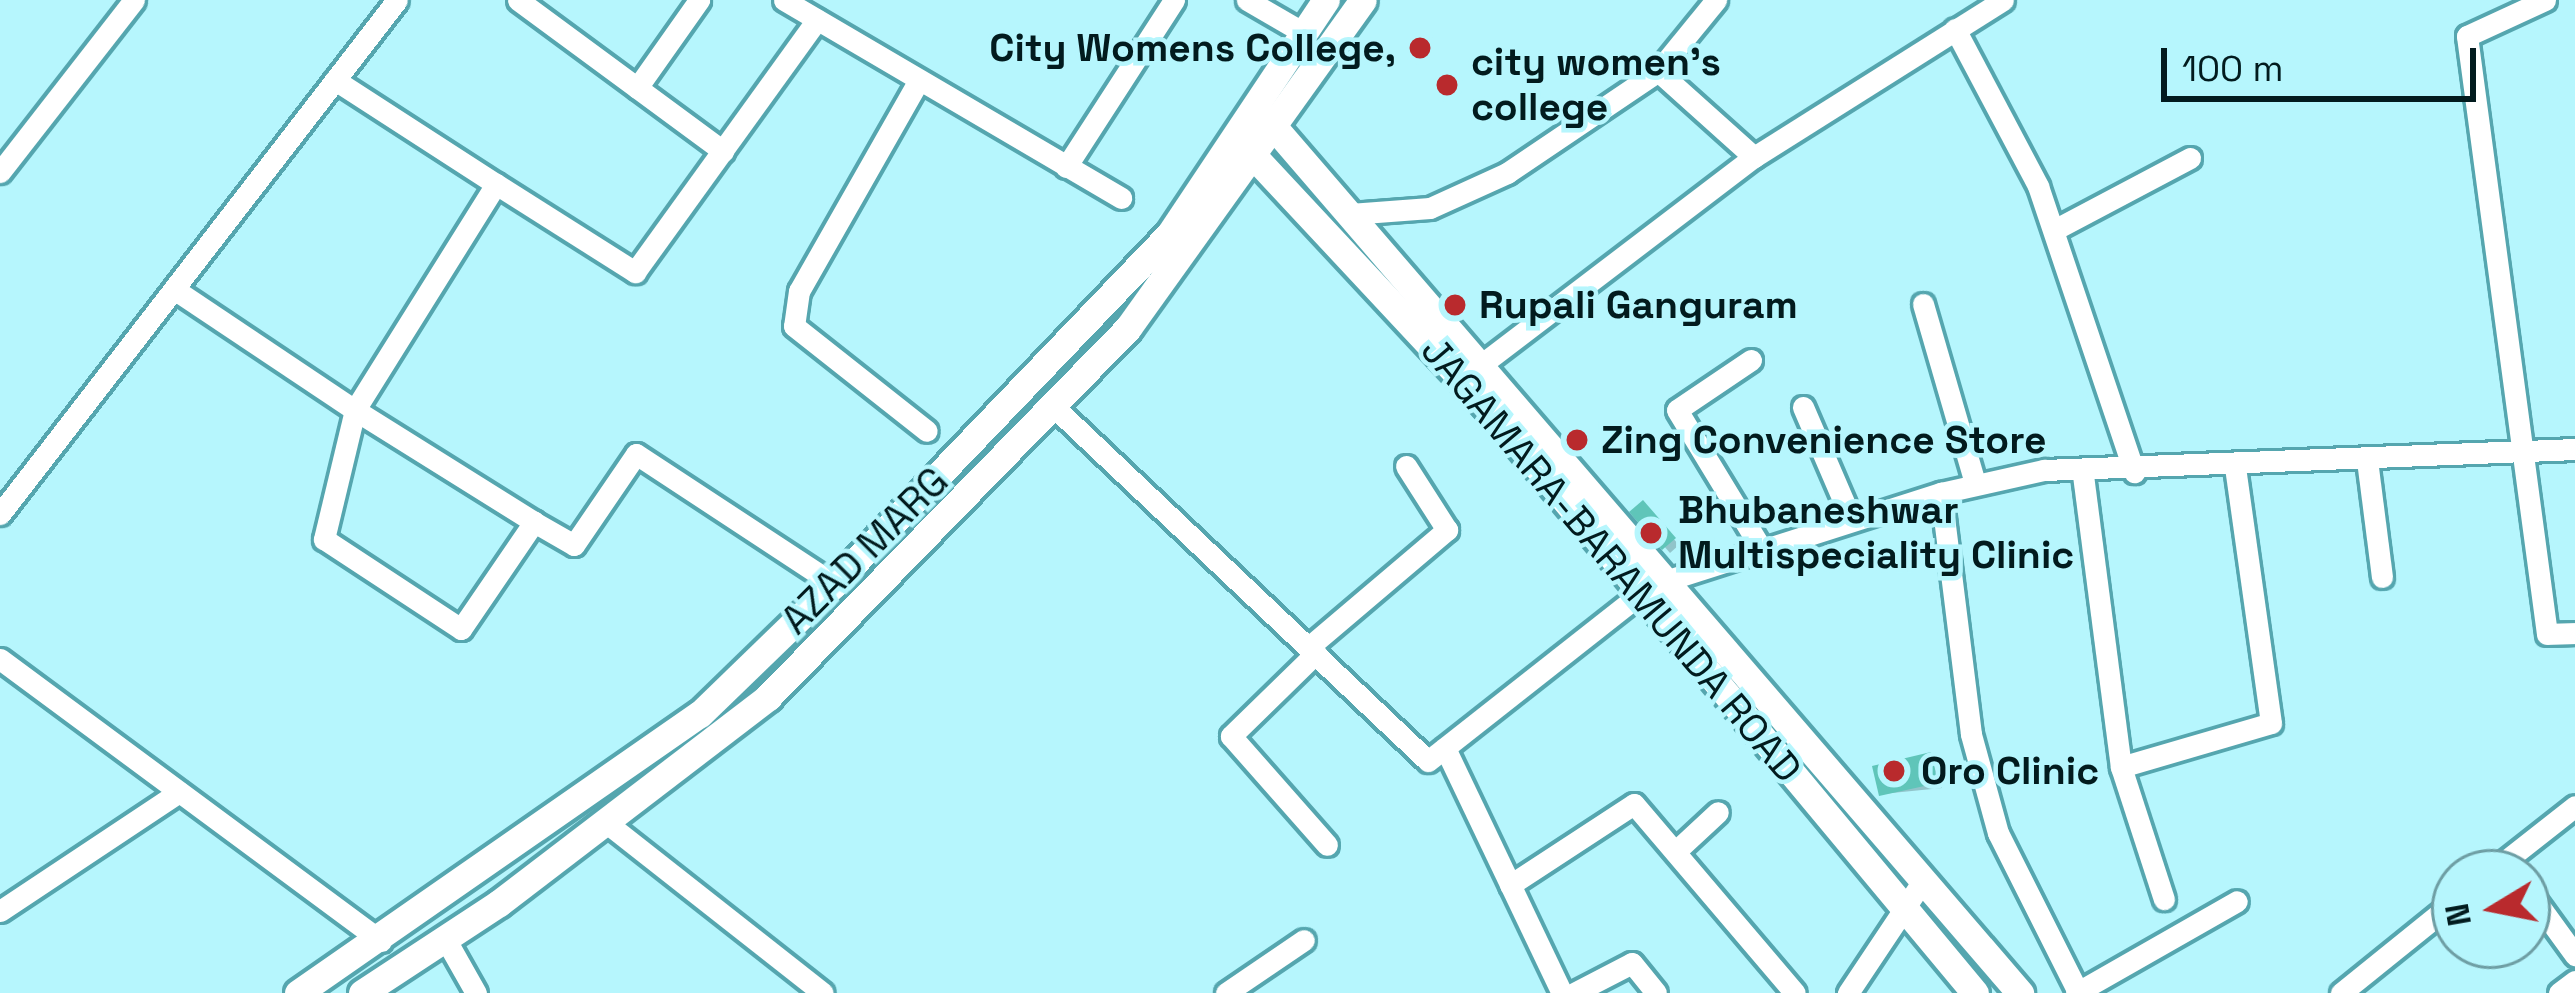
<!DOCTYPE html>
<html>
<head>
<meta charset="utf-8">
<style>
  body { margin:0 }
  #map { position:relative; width:2575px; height:993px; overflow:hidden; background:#b6f6fd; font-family:"Space Grotesk",sans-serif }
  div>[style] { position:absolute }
  .shadow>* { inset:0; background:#0003 }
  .building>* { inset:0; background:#5fc5b9 }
  .roads { filter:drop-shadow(3px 0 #55a6af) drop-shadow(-3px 0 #55a6af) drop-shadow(0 3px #55a6af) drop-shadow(0 -3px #55a6af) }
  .minor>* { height:21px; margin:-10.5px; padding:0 10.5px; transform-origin:10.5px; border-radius:10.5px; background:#fff }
  .tertiary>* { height:27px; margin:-13.5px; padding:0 13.5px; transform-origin:13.5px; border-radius:13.5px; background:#fff }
  .dots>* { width:33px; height:33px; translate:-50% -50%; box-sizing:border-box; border:6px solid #b6f6fd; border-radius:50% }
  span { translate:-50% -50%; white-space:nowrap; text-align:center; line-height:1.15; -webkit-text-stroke:9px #b6f6fd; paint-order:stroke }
  .poi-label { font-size:39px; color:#021b1e; font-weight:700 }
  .right { translate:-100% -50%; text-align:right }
  .left { translate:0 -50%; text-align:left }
  .street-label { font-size:39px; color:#021b1e }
  .north { position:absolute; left:2431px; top:849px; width:120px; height:120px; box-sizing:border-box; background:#b6f6fd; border:3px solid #6e9ea4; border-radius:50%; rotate:260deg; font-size:33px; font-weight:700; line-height:48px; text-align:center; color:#021b1e }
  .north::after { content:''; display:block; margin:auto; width:42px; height:54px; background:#b92a2d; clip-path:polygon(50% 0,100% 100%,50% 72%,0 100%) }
  .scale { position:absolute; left:2161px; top:48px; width:315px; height:54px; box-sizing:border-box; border:6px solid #021b1e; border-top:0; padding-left:15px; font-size:36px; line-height:42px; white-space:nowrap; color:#021b1e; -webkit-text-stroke:9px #b6f6fd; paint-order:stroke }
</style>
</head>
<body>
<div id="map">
  <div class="shadow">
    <i style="clip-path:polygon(1643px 504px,1679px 545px,1670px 553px,1634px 512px)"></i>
    <i style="clip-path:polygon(1930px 755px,1942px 788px,1882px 794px)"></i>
  </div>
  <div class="building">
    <i style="clip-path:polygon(1643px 500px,1676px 538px,1662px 550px,1629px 512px)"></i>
    <i style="clip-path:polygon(1931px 752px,1938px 783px,1879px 796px,1872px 766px)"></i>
  </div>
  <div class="roads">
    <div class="minor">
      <i style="left:518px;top:0;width:255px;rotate:36.4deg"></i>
      <i style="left:784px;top:0;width:391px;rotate:30.4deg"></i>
      <i style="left:1247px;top:0;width:66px;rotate:30.1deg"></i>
      <i style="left:2545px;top:0;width:86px;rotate:155.2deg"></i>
      <i style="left:2467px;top:36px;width:603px;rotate:82.38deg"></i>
      <i style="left:2547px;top:634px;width:28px;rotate:-2deg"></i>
      <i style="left:1955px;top:29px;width:178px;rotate:62.1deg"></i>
      <i style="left:2038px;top:186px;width:302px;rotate:71.4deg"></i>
      <i style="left:1658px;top:71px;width:92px;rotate:-50.8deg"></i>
      <i style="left:335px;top:80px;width:192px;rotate:32.9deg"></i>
      <i style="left:496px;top:184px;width:266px;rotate:122deg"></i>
      <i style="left:355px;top:410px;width:211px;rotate:32deg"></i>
      <i style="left:919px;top:80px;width:243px;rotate:119.6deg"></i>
      <i style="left:799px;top:291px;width:35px;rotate:98deg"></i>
      <i style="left:794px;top:326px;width:169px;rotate:38.3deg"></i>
      <i style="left:637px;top:88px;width:108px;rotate:-54.8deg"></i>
      <i style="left:1066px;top:167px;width:199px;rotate:-57.1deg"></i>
      <i style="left:0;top:172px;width:218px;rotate:-52.1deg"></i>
      <i style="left:496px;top:184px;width:165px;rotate:32.3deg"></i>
      <i style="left:635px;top:272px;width:311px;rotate:-54.2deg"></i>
      <i style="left:1350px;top:214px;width:80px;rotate:-4.3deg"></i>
      <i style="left:1430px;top:208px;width:85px;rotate:-24.4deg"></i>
      <i style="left:1507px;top:173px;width:182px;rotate:-34deg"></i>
      <i style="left:1658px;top:71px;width:129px;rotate:41.9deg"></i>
      <i style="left:1754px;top:157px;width:294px;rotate:-32.2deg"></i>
      <i style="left:2054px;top:230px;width:154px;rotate:-27.9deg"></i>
      <i style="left:174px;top:289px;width:218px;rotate:33.8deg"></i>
      <i style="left:355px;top:410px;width:133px;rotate:103.5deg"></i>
      <i style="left:324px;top:539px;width:164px;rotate:33.3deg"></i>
      <i style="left:461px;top:629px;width:130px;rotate:-55.7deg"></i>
      <i style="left:534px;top:522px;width:46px;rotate:29.9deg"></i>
      <i style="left:574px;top:545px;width:110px;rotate:-55.7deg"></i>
      <i style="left:636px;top:454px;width:237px;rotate:33.3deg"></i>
      <i style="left:1923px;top:304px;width:186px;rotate:73.8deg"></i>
      <i style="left:1751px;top:360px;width:89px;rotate:146deg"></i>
      <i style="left:1677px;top:410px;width:156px;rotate:58.7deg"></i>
      <i style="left:1482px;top:364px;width:342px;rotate:-37.3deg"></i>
      <i style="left:1053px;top:406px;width:516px;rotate:43.43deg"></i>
      <i style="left:1428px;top:761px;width:276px;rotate:-38.2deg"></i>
      <i style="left:1803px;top:407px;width:119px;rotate:66.7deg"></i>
      <i style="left:2367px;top:460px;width:118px;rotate:82.7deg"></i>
      <i style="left:2083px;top:475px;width:294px;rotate:82.6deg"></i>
      <i style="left:2121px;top:767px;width:139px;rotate:72deg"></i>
      <i style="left:0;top:514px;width:649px;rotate:-52.32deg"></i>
      <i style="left:1668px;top:580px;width:287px;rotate:-17.7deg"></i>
      <i style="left:1310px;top:646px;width:180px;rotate:-40.3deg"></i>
      <i style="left:1447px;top:530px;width:76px;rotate:-122.6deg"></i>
      <i style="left:1316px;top:653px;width:119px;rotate:135.7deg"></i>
      <i style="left:1231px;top:736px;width:145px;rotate:48.6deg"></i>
      <i style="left:0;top:659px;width:474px;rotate:36.5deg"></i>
      <i style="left:1445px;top:748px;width:272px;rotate:64.5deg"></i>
      <i style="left:2121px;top:767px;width:156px;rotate:-16.3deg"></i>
      <i style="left:2271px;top:723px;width:259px;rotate:-98deg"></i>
      <i style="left:608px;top:824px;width:273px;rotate:38.2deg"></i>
      <i style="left:1676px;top:851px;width:57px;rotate:-42.9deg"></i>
      <i style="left:2490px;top:873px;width:108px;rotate:-38.2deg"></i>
      <i style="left:1510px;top:885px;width:148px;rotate:-33.2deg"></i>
      <i style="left:1634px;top:804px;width:248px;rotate:49.6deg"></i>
      <i style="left:2527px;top:889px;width:82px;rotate:54deg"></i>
      <i style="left:0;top:911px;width:215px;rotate:-33.6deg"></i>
      <i style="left:446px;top:940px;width:61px;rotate:60.5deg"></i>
      <i style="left:2078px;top:992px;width:178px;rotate:-116.7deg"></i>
      <i style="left:1998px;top:833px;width:103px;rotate:-105.3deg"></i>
      <i style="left:1971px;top:734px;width:243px;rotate:-97.1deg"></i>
      <i style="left:1941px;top:493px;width:106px;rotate:-12.6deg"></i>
      <i style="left:2044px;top:470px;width:531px;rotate:-2.26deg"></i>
      <i style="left:1226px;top:993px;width:94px;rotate:-34.2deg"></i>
      <i style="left:1574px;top:993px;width:65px;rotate:-27.3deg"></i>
      <i style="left:1632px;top:963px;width:38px;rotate:51deg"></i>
      <i style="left:1848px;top:993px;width:137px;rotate:-56.3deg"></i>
      <i style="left:2076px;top:993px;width:185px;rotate:-29.7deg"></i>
      <i style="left:2341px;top:993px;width:146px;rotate:-38.9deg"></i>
      <i style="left:2559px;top:993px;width:20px;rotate:-37deg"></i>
    </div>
    <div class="tertiary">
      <i style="left:1267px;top:119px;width:1154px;rotate:49.25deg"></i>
      <i style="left:1247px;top:149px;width:349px;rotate:47deg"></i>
      <i style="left:1485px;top:404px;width:766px;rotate:50.24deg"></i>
      <i style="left:298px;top:993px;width:489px;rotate:-34.8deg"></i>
      <i style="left:700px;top:714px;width:187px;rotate:-44.1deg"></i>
      <i style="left:834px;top:584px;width:487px;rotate:-46.2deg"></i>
      <i style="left:1171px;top:232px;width:279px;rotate:-56.3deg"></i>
      <i style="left:362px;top:993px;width:164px;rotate:-33.3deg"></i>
      <i style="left:499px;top:903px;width:339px;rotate:-37.4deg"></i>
      <i style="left:768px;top:697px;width:516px;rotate:-45.71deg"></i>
      <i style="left:1128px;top:328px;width:403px;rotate:-54.4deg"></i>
    </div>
  </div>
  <div class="dots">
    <i style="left:1420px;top:48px;background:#b92a2d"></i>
    <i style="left:1447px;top:85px;background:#b92a2d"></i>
    <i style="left:1455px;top:305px;background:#b92a2d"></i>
    <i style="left:1577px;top:440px;background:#b92a2d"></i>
    <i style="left:1651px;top:533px;background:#b92a2d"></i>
    <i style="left:1894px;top:771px;background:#b92a2d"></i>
  </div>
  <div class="poi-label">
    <span class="right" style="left:1396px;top:48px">City Womens College,</span>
    <span class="left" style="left:1471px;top:85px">city women's<br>college</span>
    <span class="left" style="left:1479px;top:305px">Rupali Ganguram</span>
    <span class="left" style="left:1601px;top:440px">Zing Convenience Store</span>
    <span class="left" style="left:1678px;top:533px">Bhubaneshwar<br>Multispeciality Clinic</span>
    <span class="left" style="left:1921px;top:771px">Oro Clinic</span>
  </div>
  <div class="street-label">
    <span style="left:865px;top:551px;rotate:-45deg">AZAD MARG</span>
    <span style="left:1611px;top:560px;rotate:50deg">JAGAMARA-BARAMUNDA ROAD</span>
  </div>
  <div class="north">N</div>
  <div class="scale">100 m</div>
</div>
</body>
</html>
